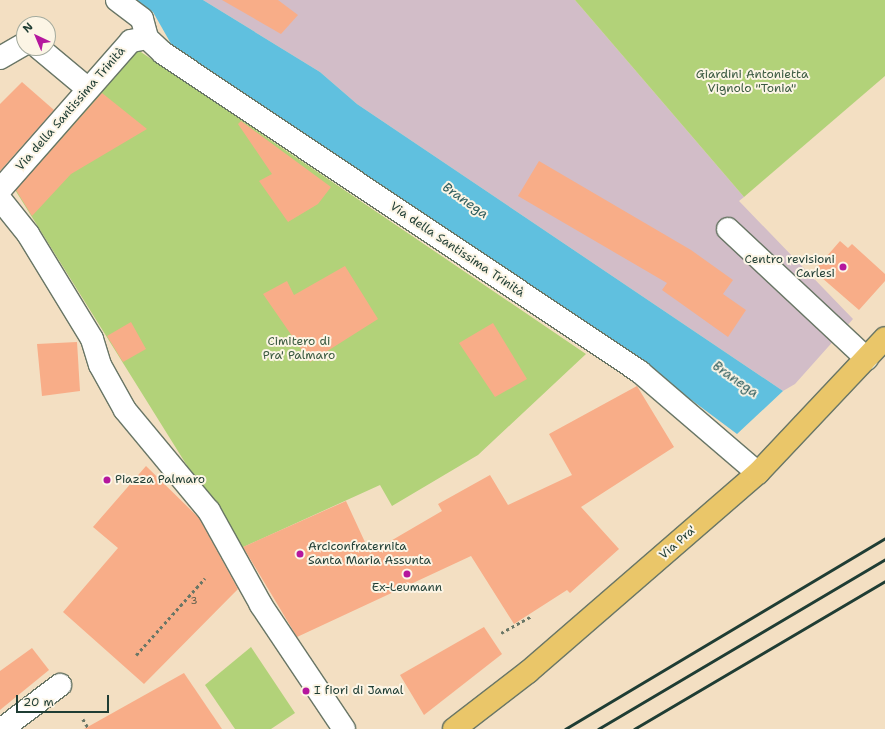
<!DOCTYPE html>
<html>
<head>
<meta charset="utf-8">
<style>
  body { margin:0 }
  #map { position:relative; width:885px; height:729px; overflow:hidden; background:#f3dfc2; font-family:"Shantell Sans",sans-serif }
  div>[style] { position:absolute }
  .industrial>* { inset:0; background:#d2bdc8 }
  .green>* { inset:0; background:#b2d279 }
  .water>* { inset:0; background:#60c0df }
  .building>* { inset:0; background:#f8ad88 }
  .path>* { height:2.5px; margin-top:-1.25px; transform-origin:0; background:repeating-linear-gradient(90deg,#697666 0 3px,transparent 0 6px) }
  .roads { filter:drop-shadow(1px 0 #697666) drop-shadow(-1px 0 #697666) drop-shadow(0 1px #697666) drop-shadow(0 -1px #697666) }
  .minor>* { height:22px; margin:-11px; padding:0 11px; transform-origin:11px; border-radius:11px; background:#fff }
  .major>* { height:22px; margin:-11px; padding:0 11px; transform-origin:11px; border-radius:11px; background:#eac669 }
  .rail>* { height:3px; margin:-1.5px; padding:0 1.5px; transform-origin:1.5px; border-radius:1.5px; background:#1f3d34 }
  .dots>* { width:11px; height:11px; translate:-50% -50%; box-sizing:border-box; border:2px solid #fcf5e5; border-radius:50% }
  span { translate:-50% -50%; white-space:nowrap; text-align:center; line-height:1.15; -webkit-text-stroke:4px #fcf5e5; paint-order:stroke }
  .number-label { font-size:10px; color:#555949 }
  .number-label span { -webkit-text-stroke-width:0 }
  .park-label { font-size:12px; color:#3c5b42 }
  .street-label { font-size:12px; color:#1f3d34 }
  .poi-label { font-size:12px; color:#1f3d34 }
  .right { translate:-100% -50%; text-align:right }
  .left { translate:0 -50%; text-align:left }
  .water-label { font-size:13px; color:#2f5e5f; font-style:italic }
  .north { position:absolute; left:16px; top:16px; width:40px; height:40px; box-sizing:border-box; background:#fcf5e5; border:1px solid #a4ab9e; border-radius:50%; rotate:316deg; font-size:11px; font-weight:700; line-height:16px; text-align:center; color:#1f3d34 }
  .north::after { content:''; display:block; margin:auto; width:14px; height:18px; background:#b5179e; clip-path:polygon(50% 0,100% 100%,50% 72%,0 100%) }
  .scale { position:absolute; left:16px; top:695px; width:93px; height:18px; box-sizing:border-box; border:2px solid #1f3d34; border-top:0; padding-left:5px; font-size:12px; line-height:14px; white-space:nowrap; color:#1f3d34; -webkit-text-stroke:3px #fcf5e5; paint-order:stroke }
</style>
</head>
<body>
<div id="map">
  <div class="industrial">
    <i style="clip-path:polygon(203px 0,575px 0,744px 197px,739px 201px,853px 319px,795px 384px,783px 391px,357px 104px,320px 72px)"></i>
  </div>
  <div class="green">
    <i style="clip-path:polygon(575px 0,885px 0,885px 76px,744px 197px)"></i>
    <i style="clip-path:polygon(135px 48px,586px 354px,478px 455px,392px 506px,380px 485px,239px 549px,12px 185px)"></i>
    <i style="clip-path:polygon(251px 647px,295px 713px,271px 729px,235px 729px,205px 685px)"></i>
  </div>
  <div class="water">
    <i style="clip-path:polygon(136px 0,203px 0,320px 72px,357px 104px,783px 391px,737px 434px,642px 363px,174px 49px,153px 12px)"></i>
  </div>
  <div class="building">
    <i style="clip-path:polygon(222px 0,278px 0,298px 15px,281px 34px)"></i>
    <i style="clip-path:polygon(22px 82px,54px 110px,0 171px,0 104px)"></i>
    <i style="clip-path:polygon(102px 93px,147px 129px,71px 174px,32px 216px,16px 190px)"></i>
    <i style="clip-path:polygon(241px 121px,331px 187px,318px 204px,288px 222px,259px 181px,272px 174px,238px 124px)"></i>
    <i style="clip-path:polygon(539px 161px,691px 250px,733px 280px,723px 294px,746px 310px,728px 337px,662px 290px,667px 283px,518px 196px)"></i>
    <i style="clip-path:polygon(840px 241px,848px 248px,852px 244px,885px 274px,885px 281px,859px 310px,814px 271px)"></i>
    <i style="clip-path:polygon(345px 266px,378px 319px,310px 362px,263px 294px,287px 281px,294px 295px)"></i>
    <i style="clip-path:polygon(131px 322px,146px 349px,123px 362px,107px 336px)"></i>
    <i style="clip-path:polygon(493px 323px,527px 379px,495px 397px,459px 343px)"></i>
    <i style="clip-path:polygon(77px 342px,80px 391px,42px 396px,37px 344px)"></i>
    <i style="clip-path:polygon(637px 386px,674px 447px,581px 507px,619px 549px,570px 593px,567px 590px,514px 624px,471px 556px,297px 637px,243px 547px,346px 501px,370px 553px,442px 511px,438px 504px,490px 475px,508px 505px,572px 475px,549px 434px)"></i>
    <i style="clip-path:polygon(146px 466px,199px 518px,238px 589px,144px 684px,63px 612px,118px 548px,93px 527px)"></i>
    <i style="clip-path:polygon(484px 627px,502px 654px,424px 715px,400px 675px)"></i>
    <i style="clip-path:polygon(32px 648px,49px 670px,0 710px,0 671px)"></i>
    <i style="clip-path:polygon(184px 673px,222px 729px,84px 729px)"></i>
  </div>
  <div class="path">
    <i style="left:501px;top:633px;width:35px;rotate:-29deg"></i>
    <i style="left:136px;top:655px;width:103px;rotate:-48.1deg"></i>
    <i style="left:83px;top:719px;width:12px;rotate:59deg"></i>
  </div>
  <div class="roads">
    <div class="minor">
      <i style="left:117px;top:0;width:31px;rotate:37deg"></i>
      <i style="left:142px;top:19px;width:20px;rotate:75deg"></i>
      <i style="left:147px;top:38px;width:22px;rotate:43deg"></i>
      <i style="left:163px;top:53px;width:574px;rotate:33.77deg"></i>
      <i style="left:640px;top:372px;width:155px;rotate:40.6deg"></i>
      <i style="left:39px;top:48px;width:64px;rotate:39.9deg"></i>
      <i style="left:0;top:58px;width:28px;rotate:-30deg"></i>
      <i style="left:0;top:190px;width:198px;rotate:-48.7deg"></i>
      <i style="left:131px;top:41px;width:16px;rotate:-11deg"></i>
      <i style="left:0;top:199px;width:45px;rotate:51.3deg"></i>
      <i style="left:28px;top:234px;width:123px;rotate:58.6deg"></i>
      <i style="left:92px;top:339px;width:27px;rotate:73deg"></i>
      <i style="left:100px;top:365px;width:51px;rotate:60.9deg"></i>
      <i style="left:125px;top:410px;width:131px;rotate:50.3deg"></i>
      <i style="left:209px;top:511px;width:107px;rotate:61deg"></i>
      <i style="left:261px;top:605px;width:149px;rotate:56.2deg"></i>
      <i style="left:728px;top:229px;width:190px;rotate:43.1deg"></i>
      <i style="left:2px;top:729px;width:73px;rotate:-37.2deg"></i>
    </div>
    <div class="major">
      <i style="left:454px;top:729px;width:93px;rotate:-37.6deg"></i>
      <i style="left:528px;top:672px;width:304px;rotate:-40.9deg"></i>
      <i style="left:758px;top:473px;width:185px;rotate:-46.7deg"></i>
    </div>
  </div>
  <div class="rail">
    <i style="left:565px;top:729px;width:373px;rotate:-30.8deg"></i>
    <i style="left:598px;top:729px;width:334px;rotate:-30.6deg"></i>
    <i style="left:634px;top:729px;width:291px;rotate:-30.5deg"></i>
  </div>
  <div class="dots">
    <i style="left:843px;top:267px;background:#b5179e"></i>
    <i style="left:107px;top:480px;background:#b5179e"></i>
    <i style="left:300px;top:554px;background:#b5179e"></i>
    <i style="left:407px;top:574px;background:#b5179e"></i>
    <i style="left:306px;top:691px;background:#b5179e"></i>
  </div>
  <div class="number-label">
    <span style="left:194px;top:601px">3</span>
  </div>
  <div class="park-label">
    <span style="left:752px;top:82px">Giardini Antonietta<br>Vignolo "Tonia"</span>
    <span style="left:299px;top:349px">Cimitero di<br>Pra' Palmaro</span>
  </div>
  <div class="street-label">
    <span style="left:71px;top:109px;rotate:-49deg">Via della Santissima Trinità</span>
    <span style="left:457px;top:250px;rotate:34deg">Via della Santissima Trinità</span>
    <span style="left:678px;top:543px;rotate:-41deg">Via Pra'</span>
  </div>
  <div class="poi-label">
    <span class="right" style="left:835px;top:267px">Centro revisioni<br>Carlesi</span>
    <span class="left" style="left:115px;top:480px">Piazza Palmaro</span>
    <span class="left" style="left:308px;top:554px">Arciconfraternita<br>Santa Maria Assunta</span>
    <span style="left:407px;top:588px">Ex-Leumann</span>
    <span class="left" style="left:314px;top:691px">I fiori di Jamal</span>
  </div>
  <div class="water-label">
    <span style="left:465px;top:201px;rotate:35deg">Branega</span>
    <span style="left:735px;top:380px;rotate:35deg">Branega</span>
  </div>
  <div class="north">N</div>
  <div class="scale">20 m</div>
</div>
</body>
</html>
